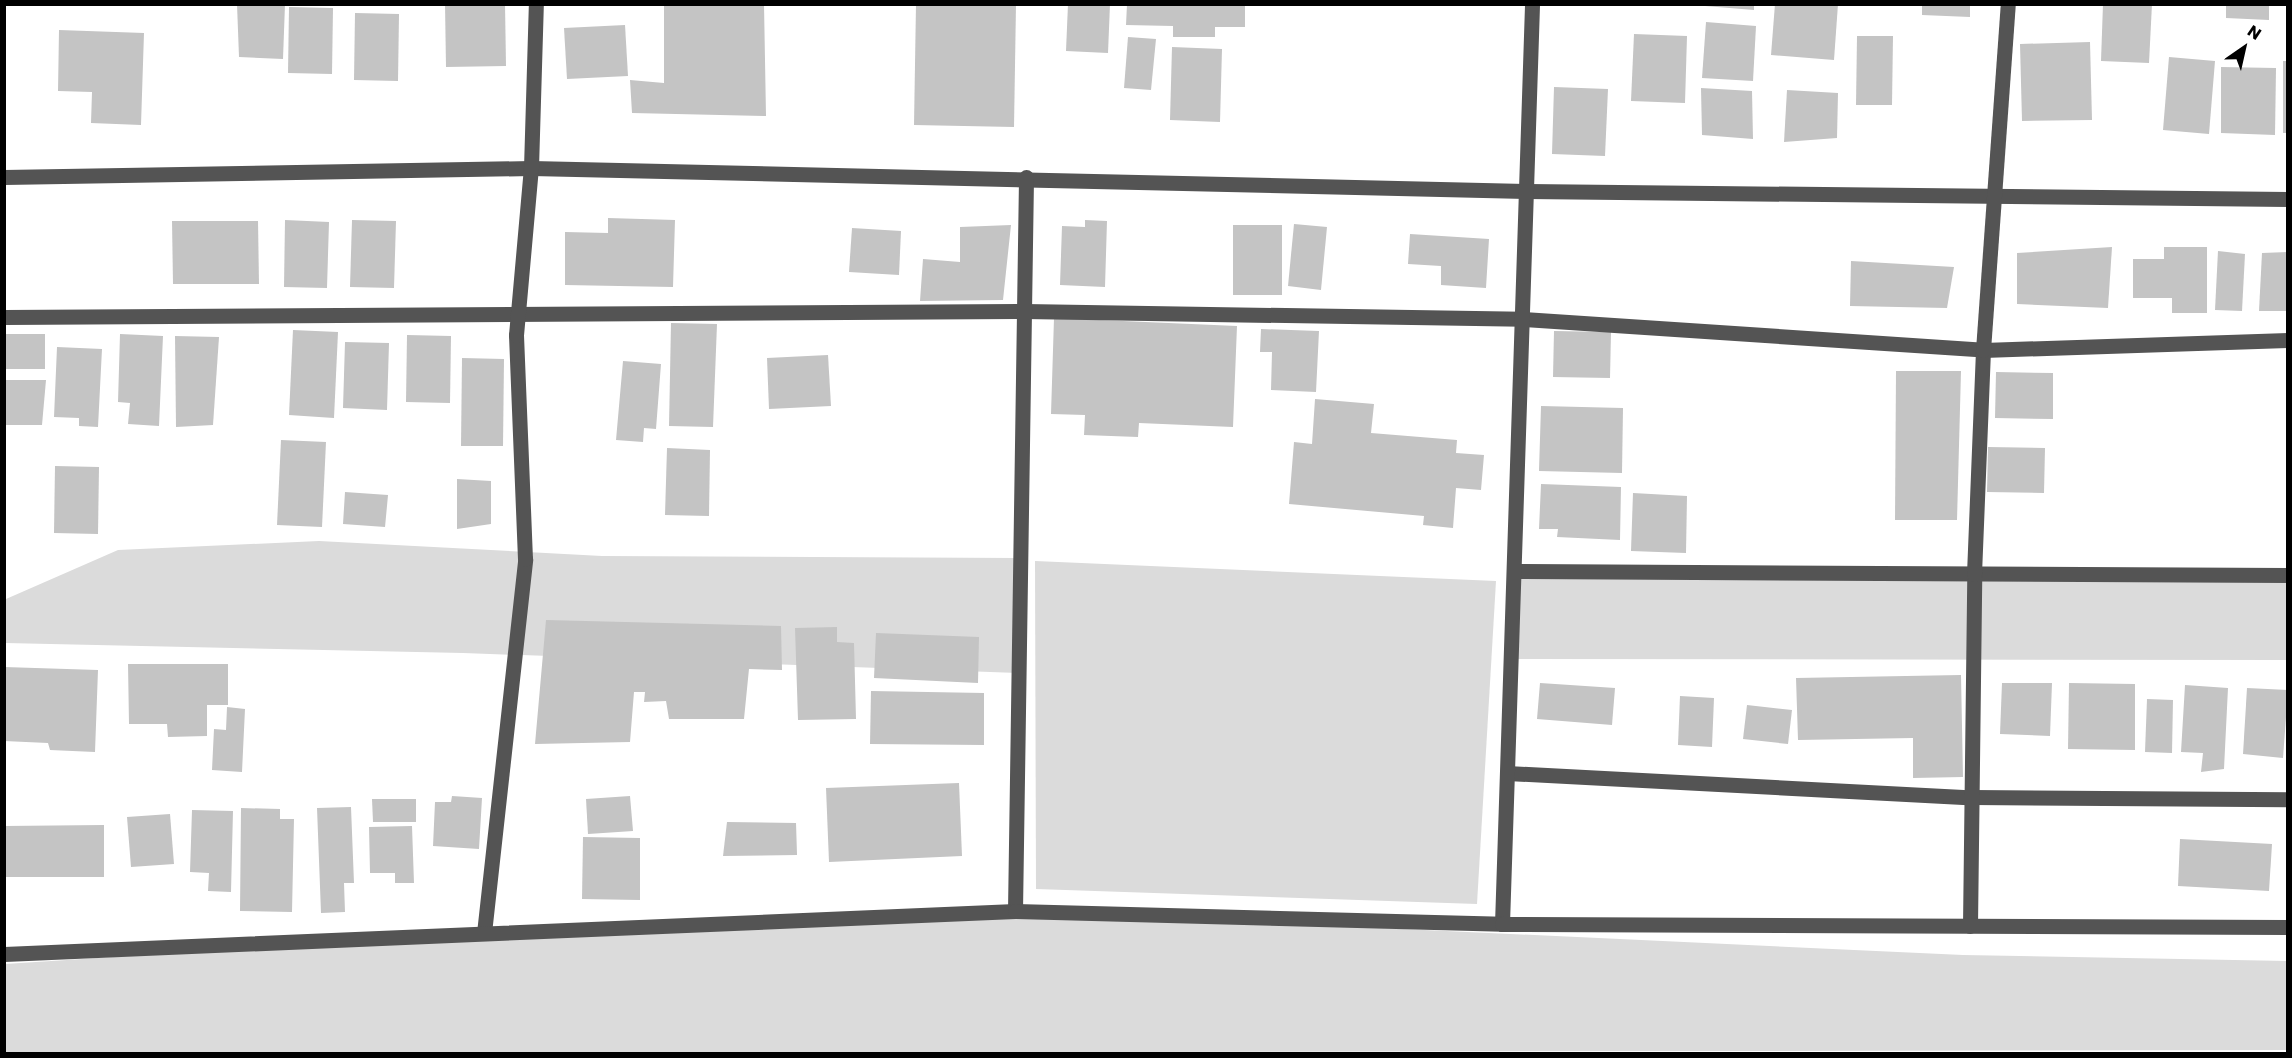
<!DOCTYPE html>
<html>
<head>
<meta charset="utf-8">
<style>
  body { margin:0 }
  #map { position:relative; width:2292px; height:1058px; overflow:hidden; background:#fff; font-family:Poppins,sans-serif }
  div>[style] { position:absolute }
  .green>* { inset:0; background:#dbdbdb }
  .building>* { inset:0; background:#c4c4c4 }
  .minor>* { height:15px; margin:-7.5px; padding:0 7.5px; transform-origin:7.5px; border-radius:7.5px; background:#545454 }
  span { translate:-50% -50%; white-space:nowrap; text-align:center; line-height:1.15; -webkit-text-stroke:4.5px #fff; paint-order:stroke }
  .frame { position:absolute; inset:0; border:6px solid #000; pointer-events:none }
  .north { position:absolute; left:2214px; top:18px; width:60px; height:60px; -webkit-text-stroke:4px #fff; paint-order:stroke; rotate:34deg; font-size:16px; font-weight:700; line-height:24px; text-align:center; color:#000 }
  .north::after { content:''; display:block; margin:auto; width:21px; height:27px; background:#000; clip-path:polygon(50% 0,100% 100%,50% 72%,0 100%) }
</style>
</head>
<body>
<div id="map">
  <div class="green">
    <i style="clip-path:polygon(319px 541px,602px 556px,1020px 558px,1019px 673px,463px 653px,5px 643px,6px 599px,118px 550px)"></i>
    <i style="clip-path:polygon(1035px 561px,1496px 581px,1477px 904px,1036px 889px)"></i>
    <i style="clip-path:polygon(1514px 571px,2287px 575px,2287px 660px,1511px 659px)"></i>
    <i style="clip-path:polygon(1015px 911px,1963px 955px,2288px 961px,2287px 1050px,5px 1054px,5px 964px,484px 933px)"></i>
  </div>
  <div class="building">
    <i style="clip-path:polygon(237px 4px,285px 4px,283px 59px,239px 57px)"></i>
    <i style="clip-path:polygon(445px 4px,505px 4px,506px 66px,446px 67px)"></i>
    <i style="clip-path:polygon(664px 4px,764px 4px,766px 116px,632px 113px,630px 80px,664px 83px)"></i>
    <i style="clip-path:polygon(916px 4px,1016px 4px,1014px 127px,914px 125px)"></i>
    <i style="clip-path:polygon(1068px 4px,1110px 4px,1108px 53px,1066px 51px)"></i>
    <i style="clip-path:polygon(1127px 4px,1245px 4px,1245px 27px,1215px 27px,1215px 37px,1173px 37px,1173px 26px,1126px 25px)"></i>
    <i style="clip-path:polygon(1705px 4px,1754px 4px,1754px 10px,1705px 6px)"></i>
    <i style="clip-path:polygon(1775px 4px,1838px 4px,1834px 60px,1771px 55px)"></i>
    <i style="clip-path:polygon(1922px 4px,1970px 4px,1970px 17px,1922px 15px)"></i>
    <i style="clip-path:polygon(2103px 4px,2152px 4px,2149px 63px,2101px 61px)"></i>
    <i style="clip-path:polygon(2226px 4px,2269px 4px,2269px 20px,2226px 18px)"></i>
    <i style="clip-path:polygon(289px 7px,333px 8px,332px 74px,288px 73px)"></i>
    <i style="clip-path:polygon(355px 13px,399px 14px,398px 81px,354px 80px)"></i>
    <i style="clip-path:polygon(1706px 22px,1756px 26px,1753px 81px,1702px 78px)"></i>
    <i style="clip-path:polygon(625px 25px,628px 76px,567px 79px,564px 28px)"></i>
    <i style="clip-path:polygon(59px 30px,144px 33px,141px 125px,91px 123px,92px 92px,58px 91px)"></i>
    <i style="clip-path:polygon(1634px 34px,1687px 36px,1685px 103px,1631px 101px)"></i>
    <i style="clip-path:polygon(1857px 36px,1893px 36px,1892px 105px,1856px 105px)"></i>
    <i style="clip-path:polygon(1128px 37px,1156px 39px,1151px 90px,1124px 88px)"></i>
    <i style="clip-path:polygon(2090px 42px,2092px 120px,2022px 121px,2020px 44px)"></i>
    <i style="clip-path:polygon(1172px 47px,1222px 49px,1220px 122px,1170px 120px)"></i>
    <i style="clip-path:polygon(2169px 57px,2215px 61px,2209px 134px,2163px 130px)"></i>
    <i style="clip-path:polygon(2283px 61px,2288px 61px,2288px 133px,2283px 133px)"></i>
    <i style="clip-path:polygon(2221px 67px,2276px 68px,2275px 135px,2221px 133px)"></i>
    <i style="clip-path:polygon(1554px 87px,1608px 89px,1605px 156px,1552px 154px)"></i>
    <i style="clip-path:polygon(1701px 88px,1752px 91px,1753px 139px,1702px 135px)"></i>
    <i style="clip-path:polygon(1787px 90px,1838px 93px,1837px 138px,1784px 142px)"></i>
    <i style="clip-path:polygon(608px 218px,675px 220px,673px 287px,565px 285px,565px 232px,608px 233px)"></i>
    <i style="clip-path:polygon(285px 220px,329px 222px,327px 288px,284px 287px)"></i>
    <i style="clip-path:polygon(352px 220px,396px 221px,394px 288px,350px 287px)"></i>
    <i style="clip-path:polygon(1085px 220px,1107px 221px,1105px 287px,1060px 285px,1062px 226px,1085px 227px)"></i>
    <i style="clip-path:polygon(172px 221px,258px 221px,259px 284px,173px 284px)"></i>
    <i style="clip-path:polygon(1294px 224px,1327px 227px,1321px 290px,1288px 286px)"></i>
    <i style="clip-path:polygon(1011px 225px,1003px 300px,920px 301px,923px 259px,960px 262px,960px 227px)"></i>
    <i style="clip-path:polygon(1233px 225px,1282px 225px,1282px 295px,1233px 295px)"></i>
    <i style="clip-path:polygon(852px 228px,901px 231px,899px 275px,849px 272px)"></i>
    <i style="clip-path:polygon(1410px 234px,1489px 239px,1486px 288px,1441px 285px,1441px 266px,1408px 264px)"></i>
    <i style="clip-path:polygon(2112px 247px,2108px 308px,2017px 304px,2017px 253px)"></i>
    <i style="clip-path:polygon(2164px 247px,2207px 247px,2207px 313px,2172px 313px,2172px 298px,2133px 298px,2133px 259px,2164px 259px)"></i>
    <i style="clip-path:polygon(2218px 251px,2245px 254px,2242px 311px,2215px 310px)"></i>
    <i style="clip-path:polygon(2288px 252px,2288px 311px,2259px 311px,2262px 253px)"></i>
    <i style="clip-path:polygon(1851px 261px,1954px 267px,1947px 308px,1850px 306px)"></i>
    <i style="clip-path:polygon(1054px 318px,1237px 326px,1233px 427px,1139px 423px,1138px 437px,1084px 435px,1085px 415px,1051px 414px)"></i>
    <i style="clip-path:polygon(671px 323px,717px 324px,713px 427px,669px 426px)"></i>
    <i style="clip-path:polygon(1261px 329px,1319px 331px,1316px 392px,1271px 390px,1272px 352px,1260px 352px)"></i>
    <i style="clip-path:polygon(293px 330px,338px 332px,334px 418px,289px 415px)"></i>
    <i style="clip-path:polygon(1554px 331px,1611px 332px,1610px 378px,1553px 377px)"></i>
    <i style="clip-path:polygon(4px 334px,45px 334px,45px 369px,4px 369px)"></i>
    <i style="clip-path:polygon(120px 334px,163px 336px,159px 426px,128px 424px,130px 403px,118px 402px)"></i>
    <i style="clip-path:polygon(407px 335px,451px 336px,450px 403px,406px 402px)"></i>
    <i style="clip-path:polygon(175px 336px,219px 337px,213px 425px,176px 427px)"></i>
    <i style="clip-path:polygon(345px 342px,389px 343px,387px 410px,343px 408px)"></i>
    <i style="clip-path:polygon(57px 347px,102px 349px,98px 427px,79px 426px,79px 418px,54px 417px)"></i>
    <i style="clip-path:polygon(828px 355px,831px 406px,769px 409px,767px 358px)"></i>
    <i style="clip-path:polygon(462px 358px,504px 359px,503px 446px,461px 446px)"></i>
    <i style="clip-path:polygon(623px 361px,661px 364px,656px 429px,644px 428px,643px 442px,616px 440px)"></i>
    <i style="clip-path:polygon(1896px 371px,1961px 371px,1957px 520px,1895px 520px)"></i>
    <i style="clip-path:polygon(1996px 372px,2053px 373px,2053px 419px,1995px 418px)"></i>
    <i style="clip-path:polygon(4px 380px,46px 380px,42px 425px,4px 425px)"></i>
    <i style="clip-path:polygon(1315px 399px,1374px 404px,1371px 433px,1457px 440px,1456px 453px,1484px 455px,1481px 490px,1456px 488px,1453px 528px,1423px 525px,1424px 516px,1289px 504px,1294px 442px,1312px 444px)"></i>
    <i style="clip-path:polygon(1541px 406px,1623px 408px,1622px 473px,1539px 471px)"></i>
    <i style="clip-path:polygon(281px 440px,326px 442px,322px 527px,277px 525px)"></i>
    <i style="clip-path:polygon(1988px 447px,2045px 448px,2044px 493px,1987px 492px)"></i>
    <i style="clip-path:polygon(667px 448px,710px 450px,709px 516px,665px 515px)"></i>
    <i style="clip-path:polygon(55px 466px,99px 467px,98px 534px,54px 533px)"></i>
    <i style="clip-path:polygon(457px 479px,491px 481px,491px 524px,457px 529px)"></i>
    <i style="clip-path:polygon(1541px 484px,1621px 487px,1620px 540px,1557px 537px,1558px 529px,1539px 529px)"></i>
    <i style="clip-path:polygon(345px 492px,388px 495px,385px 527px,343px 524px)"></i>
    <i style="clip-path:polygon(1633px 493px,1687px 496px,1686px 553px,1631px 551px)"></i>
    <i style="clip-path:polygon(546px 620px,781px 626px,782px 670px,749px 669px,744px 719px,669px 719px,666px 701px,644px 702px,645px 692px,634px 692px,630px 742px,535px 744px)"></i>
    <i style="clip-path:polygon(837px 627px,837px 642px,854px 643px,856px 719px,798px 720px,795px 628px)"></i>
    <i style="clip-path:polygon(876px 633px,979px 637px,978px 683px,874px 678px)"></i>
    <i style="clip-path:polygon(128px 664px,228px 664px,228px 705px,207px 705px,207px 736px,168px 737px,167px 724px,129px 724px)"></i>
    <i style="clip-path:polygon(4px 667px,98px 670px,95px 752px,50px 750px,48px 743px,4px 741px)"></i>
    <i style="clip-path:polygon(1961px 675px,1963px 777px,1913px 778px,1913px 738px,1798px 740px,1796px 678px)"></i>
    <i style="clip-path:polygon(1540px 683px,1615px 688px,1612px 725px,1537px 719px)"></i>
    <i style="clip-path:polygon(2002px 683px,2052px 683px,2050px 736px,2000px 734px)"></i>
    <i style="clip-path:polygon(2069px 683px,2135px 684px,2135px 750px,2068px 749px)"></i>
    <i style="clip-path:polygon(2185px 685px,2228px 688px,2224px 769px,2201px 772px,2203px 753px,2181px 752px)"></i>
    <i style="clip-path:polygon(2247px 688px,2288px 690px,2283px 758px,2243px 754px)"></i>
    <i style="clip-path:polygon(871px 691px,984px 693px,984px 745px,870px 744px)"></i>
    <i style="clip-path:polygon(1680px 696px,1714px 698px,1712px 747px,1678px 745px)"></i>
    <i style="clip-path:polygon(2147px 699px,2173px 700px,2172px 753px,2145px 752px)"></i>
    <i style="clip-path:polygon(1747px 705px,1792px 710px,1788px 744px,1743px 739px)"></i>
    <i style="clip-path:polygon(227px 707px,245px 709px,242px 772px,212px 770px,214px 729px,226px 730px)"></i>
    <i style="clip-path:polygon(959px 783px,962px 856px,829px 862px,826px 788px)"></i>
    <i style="clip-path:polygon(452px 796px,482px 798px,479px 849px,433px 846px,435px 802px,451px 802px)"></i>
    <i style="clip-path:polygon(630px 796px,633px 831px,588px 834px,586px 799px)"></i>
    <i style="clip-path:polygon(372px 799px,416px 799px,416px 822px,373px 822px)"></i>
    <i style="clip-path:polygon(351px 807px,354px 883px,344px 883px,345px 912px,321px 913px,317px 808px)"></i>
    <i style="clip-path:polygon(241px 808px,280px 809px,280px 819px,294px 819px,292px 912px,240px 911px)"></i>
    <i style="clip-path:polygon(192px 810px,233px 811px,231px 892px,208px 891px,209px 873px,190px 872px)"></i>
    <i style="clip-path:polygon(170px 814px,174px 864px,131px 867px,127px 817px)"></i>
    <i style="clip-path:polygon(727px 822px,796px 823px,797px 855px,723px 856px)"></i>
    <i style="clip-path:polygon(104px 825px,104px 877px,4px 877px,4px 826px)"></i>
    <i style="clip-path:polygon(412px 826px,414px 883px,395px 883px,395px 873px,370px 873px,369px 827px)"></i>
    <i style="clip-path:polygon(583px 837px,640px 838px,640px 900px,582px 899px)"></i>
    <i style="clip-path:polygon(2180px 839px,2272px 844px,2269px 891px,2178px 886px)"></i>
  </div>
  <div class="minor">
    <i style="left:4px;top:177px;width:527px;rotate:-0.98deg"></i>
    <i style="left:531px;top:168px;width:996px;rotate:1.32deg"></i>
    <i style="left:1527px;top:191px;width:761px;rotate:0.6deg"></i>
    <i style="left:4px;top:317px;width:1020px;rotate:-0.34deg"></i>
    <i style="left:1024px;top:311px;width:498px;rotate:0.9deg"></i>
    <i style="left:1522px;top:319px;width:462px;rotate:3.8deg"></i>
    <i style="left:1983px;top:350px;width:305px;rotate:-1.9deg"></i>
    <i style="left:1514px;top:571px;width:774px;rotate:0.3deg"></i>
    <i style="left:1507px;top:773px;width:466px;rotate:3deg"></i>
    <i style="left:1972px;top:797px;width:316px;rotate:0.4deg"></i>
    <i style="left:1015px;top:911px;width:734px;rotate:-89.14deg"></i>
    <i style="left:1502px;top:924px;width:920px;rotate:-88.13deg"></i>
    <i style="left:1970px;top:926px;width:352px;rotate:-89.3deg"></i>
    <i style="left:1974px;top:574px;width:224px;rotate:-87.7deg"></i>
    <i style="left:1983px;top:350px;width:347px;rotate:-85.9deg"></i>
    <i style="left:484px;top:933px;width:376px;rotate:-83.7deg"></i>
    <i style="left:525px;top:559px;width:224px;rotate:-92.3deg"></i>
    <i style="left:516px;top:335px;width:168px;rotate:-84.9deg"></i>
    <i style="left:531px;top:168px;width:164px;rotate:-88.3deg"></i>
    <i style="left:4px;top:954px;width:1012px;rotate:-2.44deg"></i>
    <i style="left:1015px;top:911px;width:487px;rotate:1.5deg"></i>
    <i style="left:1502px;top:924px;width:786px;rotate:0.22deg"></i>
  </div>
  <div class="frame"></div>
  <div class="north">N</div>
</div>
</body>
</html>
